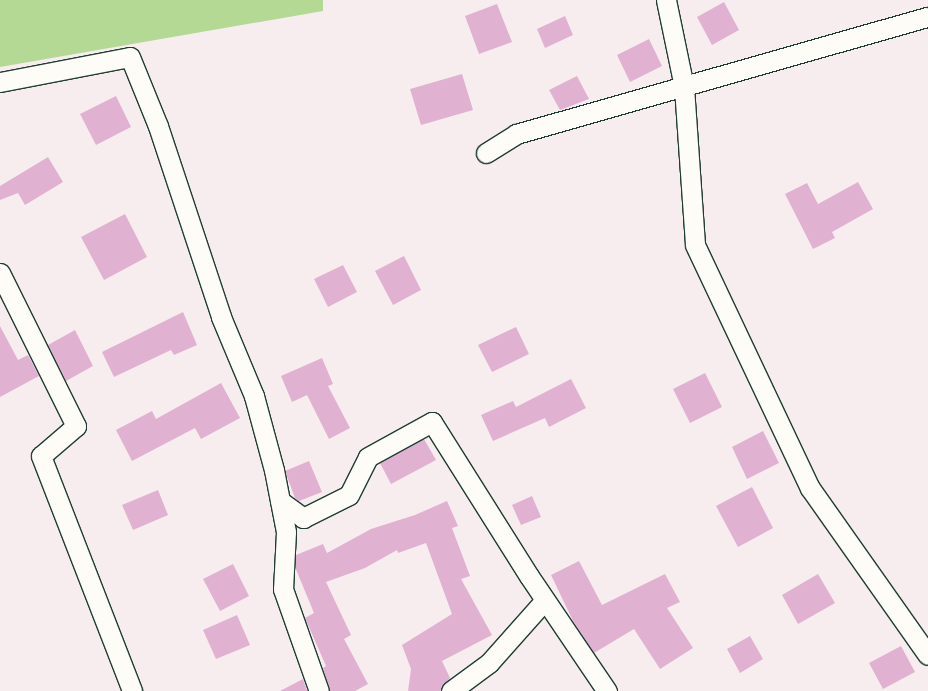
<!DOCTYPE html>
<html>
<head>
<meta charset="utf-8">
<style>
  body { margin:0 }
  #map { position:relative; width:928px; height:691px; overflow:hidden; background:#f7edef; font-family:"Gochi Hand",sans-serif }
  div>[style] { position:absolute }
  .green>* { inset:0; background:#b3d994 }
  .building>* { inset:0; background:#e1b1d1 }
  .roads { filter:drop-shadow(1px 0 #1f3d34) drop-shadow(-1px 0 #1f3d34) drop-shadow(0 1px #1f3d34) drop-shadow(0 -1px #1f3d34) }
  .street>* { height:19px; margin:-9.5px; padding:0 9.5px; transform-origin:9.5px; border-radius:9.5px; background:#fdfcf7 }
  span { translate:-50% -50%; white-space:nowrap; text-align:center; line-height:1.15; -webkit-text-stroke:3px #fdfcf7; paint-order:stroke }
</style>
</head>
<body>
<div id="map">
  <div class="green">
    <i style="clip-path:polygon(0 0,323px 0,323px 11px,0 67px)"></i>
  </div>
  <div class="building">
    <i style="clip-path:polygon(724px 2px,739px 30px,712px 45px,697px 17px)"></i>
    <i style="clip-path:polygon(497px 4px,512px 42px,479px 54px,465px 16px)"></i>
    <i style="clip-path:polygon(565px 16px,573px 35px,545px 48px,537px 29px)"></i>
    <i style="clip-path:polygon(649px 39px,662px 66px,630px 82px,617px 55px)"></i>
    <i style="clip-path:polygon(462px 74px,473px 110px,421px 125px,410px 89px)"></i>
    <i style="clip-path:polygon(577px 76px,589px 99px,560px 110px,549px 90px)"></i>
    <i style="clip-path:polygon(116px 96px,131px 127px,96px 145px,80px 114px)"></i>
    <i style="clip-path:polygon(48px 157px,63px 182px,25px 205px,18px 193px,0 200px,0 186px)"></i>
    <i style="clip-path:polygon(858px 182px,873px 209px,832px 232px,835px 238px,813px 249px,785px 194px,807px 183px,818px 204px)"></i>
    <i style="clip-path:polygon(125px 214px,147px 257px,104px 280px,81px 237px)"></i>
    <i style="clip-path:polygon(404px 256px,421px 290px,393px 305px,375px 271px)"></i>
    <i style="clip-path:polygon(343px 265px,357px 292px,328px 307px,314px 279px)"></i>
    <i style="clip-path:polygon(183px 312px,197px 345px,174px 355px,171px 350px,114px 377px,102px 352px)"></i>
    <i style="clip-path:polygon(0 326px,18px 360px,28px 355px,39px 376px,0 397px)"></i>
    <i style="clip-path:polygon(516px 327px,529px 354px,492px 372px,478px 345px)"></i>
    <i style="clip-path:polygon(75px 330px,93px 366px,66px 381px,48px 345px)"></i>
    <i style="clip-path:polygon(322px 358px,333px 384px,328px 386px,350px 428px,329px 439px,307px 395px,292px 402px,281px 376px)"></i>
    <i style="clip-path:polygon(705px 373px,722px 407px,690px 423px,673px 389px)"></i>
    <i style="clip-path:polygon(571px 379px,586px 408px,549px 427px,545px 418px,493px 441px,481px 415px,513px 401px,516px 407px)"></i>
    <i style="clip-path:polygon(221px 383px,240px 418px,201px 439px,195px 428px,132px 461px,116px 430px,152px 411px,156px 419px)"></i>
    <i style="clip-path:polygon(763px 431px,779px 463px,747px 479px,732px 447px)"></i>
    <i style="clip-path:polygon(424px 439px,436px 460px,391px 484px,380px 463px)"></i>
    <i style="clip-path:polygon(309px 461px,322px 492px,299px 501px,295px 498px,285px 471px)"></i>
    <i style="clip-path:polygon(752px 487px,773px 528px,738px 547px,716px 506px)"></i>
    <i style="clip-path:polygon(158px 490px,168px 515px,133px 530px,122px 505px)"></i>
    <i style="clip-path:polygon(532px 496px,541px 517px,521px 525px,512px 505px)"></i>
    <i style="clip-path:polygon(447px 501px,458px 526px,452px 528px,470px 576px,461px 579px,492px 635px,442px 661px,450px 678px,440px 691px,408px 691px,411px 669px,402px 645px,452px 614px,426px 543px,398px 553px,397px 550px,365px 568px,326px 582px,351px 635px,344px 639px,368px 684px,355px 691px,330px 691px,323px 668px,326px 666px,305px 618px,314px 613px,295px 567px,296px 555px,323px 544px,327px 553px,371px 529px,415px 515px)"></i>
    <i style="clip-path:polygon(579px 561px,602px 605px,665px 574px,680px 602px,667px 608px,693px 648px,660px 669px,634px 629px,594px 653px,573px 621px,551px 575px)"></i>
    <i style="clip-path:polygon(233px 564px,249px 596px,220px 611px,203px 579px)"></i>
    <i style="clip-path:polygon(818px 574px,835px 603px,798px 624px,782px 595px)"></i>
    <i style="clip-path:polygon(237px 615px,250px 645px,216px 659px,203px 630px)"></i>
    <i style="clip-path:polygon(750px 636px,763px 659px,740px 673px,727px 649px)"></i>
    <i style="clip-path:polygon(901px 646px,915px 672px,883px 689px,869px 663px)"></i>
    <i style="clip-path:polygon(303px 679px,307px 691px,280px 691px)"></i>
  </div>
  <div class="roads">
    <div class="street">
      <i style="left:666px;top:0;width:89px;rotate:78.3deg"></i>
      <i style="left:684px;top:87px;width:158px;rotate:86deg"></i>
      <i style="left:695px;top:245px;width:269px;rotate:64.7deg"></i>
      <i style="left:810px;top:488px;width:204px;rotate:54.8deg"></i>
      <i style="left:0;top:82px;width:132px;rotate:-10.9deg"></i>
      <i style="left:130px;top:57px;width:74px;rotate:67.9deg"></i>
      <i style="left:158px;top:126px;width:201px;rotate:71.7deg"></i>
      <i style="left:221px;top:317px;width:86px;rotate:67.3deg"></i>
      <i style="left:254px;top:396px;width:77px;rotate:74.9deg"></i>
      <i style="left:274px;top:470px;width:63px;rotate:79deg"></i>
      <i style="left:286px;top:532px;width:57px;rotate:93deg"></i>
      <i style="left:283px;top:589px;width:108px;rotate:70.6deg"></i>
      <i style="left:486px;top:153px;width:36px;rotate:-32deg"></i>
      <i style="left:516px;top:134px;width:428px;rotate:-15.9deg"></i>
      <i style="left:0;top:273px;width:171px;rotate:63.6deg"></i>
      <i style="left:76px;top:426px;width:46px;rotate:139.4deg"></i>
      <i style="left:41px;top:456px;width:252px;rotate:68.8deg"></i>
      <i style="left:280px;top:501px;width:29px;rotate:36deg"></i>
      <i style="left:303px;top:518px;width:51px;rotate:-26.6deg"></i>
      <i style="left:349px;top:495px;width:42px;rotate:-63.4deg"></i>
      <i style="left:368px;top:457px;width:73px;rotate:-28.7deg"></i>
      <i style="left:432px;top:422px;width:182px;rotate:57.8deg"></i>
      <i style="left:529px;top:576px;width:139px;rotate:55.9deg"></i>
      <i style="left:451px;top:691px;width:47px;rotate:-36.4deg"></i>
      <i style="left:489px;top:663px;width:84px;rotate:-48.4deg"></i>
    </div>
  </div>
</div>
</body>
</html>
